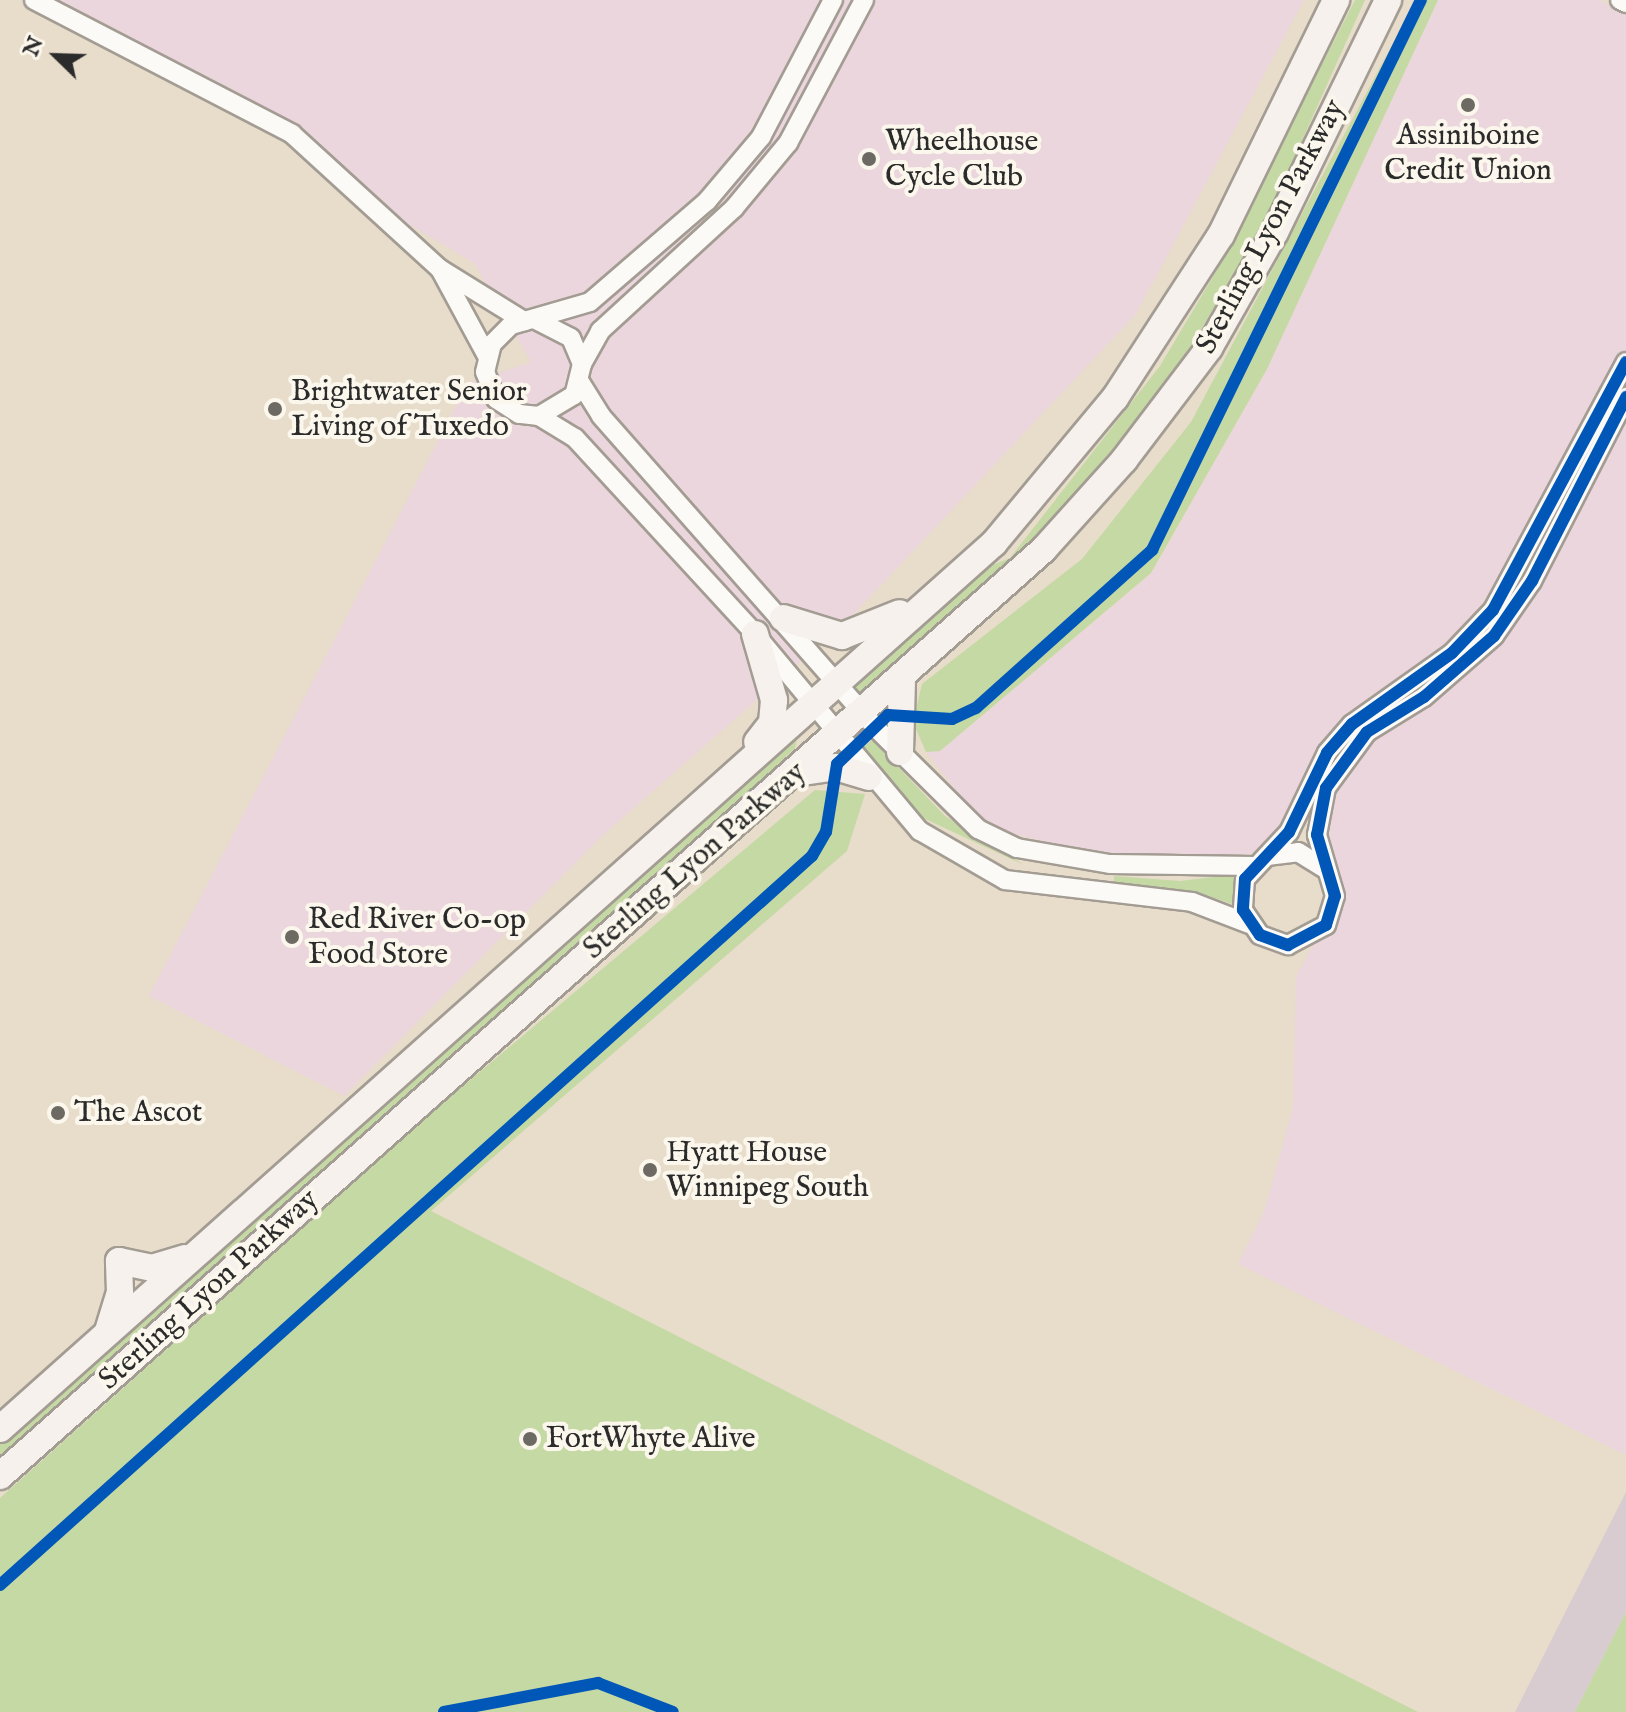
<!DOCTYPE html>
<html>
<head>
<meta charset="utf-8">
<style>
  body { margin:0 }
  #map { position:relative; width:1626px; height:1712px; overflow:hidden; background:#e8dccb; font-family:"IM FELL English",serif }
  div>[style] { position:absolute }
  .built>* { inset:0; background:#ead6dc }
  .industrial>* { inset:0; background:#d8ccd0 }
  .green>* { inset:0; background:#c5d9a4 }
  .roads { filter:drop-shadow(2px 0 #a39c93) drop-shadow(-2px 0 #a39c93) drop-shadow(0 2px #a39c93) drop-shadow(0 -2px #a39c93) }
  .street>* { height:18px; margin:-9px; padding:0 9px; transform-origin:9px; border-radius:9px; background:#fcfaf7 }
  .secondary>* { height:26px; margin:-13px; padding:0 13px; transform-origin:13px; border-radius:13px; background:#f6f1ed }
  .cycleway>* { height:12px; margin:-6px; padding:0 6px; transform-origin:6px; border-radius:6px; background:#0057b8 }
  .dots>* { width:22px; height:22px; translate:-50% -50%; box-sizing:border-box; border:4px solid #fbf7ec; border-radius:50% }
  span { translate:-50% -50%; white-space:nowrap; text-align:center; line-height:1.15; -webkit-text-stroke:8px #fbf7ec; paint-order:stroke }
  .poi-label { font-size:30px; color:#2b2b2b }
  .left { translate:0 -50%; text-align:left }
  .street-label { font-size:30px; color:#2b2b2b }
  .north { position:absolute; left:16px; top:16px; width:80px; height:80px; -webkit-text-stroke:6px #fbf7ec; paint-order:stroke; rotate:293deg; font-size:22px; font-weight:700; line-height:32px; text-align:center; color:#2b2b2b }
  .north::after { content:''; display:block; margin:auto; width:28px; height:36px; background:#2b2b2b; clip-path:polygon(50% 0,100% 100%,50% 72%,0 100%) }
</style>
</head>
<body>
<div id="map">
  <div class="built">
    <i style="clip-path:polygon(34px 0,1304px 0,1136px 314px,851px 617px,603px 835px,344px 1096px,149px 996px,468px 383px,531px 362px,474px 263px,366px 199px,326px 161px)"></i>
    <i style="clip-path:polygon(1438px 0,1599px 0,1626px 15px,1626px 353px,1495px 598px,1257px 854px,1104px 857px,1003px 831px,970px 808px,926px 752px,940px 751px,1152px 573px,1267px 369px)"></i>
    <i style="clip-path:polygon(1626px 397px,1626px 1455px,1238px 1264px,1264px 1212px,1293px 1108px,1296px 976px,1333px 911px,1317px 835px,1344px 757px,1494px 636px)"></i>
  </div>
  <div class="industrial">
    <i style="clip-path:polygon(1626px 1492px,1626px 1612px,1575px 1712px,1515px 1712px)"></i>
  </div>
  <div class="green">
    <i style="clip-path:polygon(1355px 0,1365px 0,1264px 225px,1163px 392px,1013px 563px,865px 712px,838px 681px,951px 582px,1010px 558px,1160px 366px,1217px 270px)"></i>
    <i style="clip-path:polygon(1416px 0,1438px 0,1267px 369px,1151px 573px,940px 751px,926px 752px,913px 722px,922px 684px,1082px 559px,1191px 422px)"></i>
    <i style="clip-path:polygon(798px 734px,795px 748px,590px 941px,0 1458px,0 1442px)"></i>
    <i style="clip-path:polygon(872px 740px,945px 816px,1024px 865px,921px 817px,861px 749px)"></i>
    <i style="clip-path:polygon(815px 790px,865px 794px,847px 851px,431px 1211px,1418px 1712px,0 1712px,0 1498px,444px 1102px)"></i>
    <i style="clip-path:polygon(1238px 874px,1235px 905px,1197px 892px,1114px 885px,1114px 876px,1180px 881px)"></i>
    <i style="clip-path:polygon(1626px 1612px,1626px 1712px,1575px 1712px)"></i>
  </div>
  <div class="roads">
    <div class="street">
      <i style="left:34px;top:0;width:291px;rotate:27.4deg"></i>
      <i style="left:292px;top:134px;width:200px;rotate:42.4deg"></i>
      <i style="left:440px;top:269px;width:99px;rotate:61.6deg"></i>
      <i style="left:1620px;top:0;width:7px;rotate:27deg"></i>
      <i style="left:440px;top:269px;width:99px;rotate:31.8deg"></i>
      <i style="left:536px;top:320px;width:39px;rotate:27deg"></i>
      <i style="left:571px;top:338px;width:28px;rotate:67deg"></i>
      <i style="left:582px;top:364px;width:32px;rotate:104deg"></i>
      <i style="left:574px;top:395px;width:41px;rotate:149deg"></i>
      <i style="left:539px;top:416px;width:20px;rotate:-174deg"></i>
      <i style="left:519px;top:414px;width:27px;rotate:-147deg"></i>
      <i style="left:496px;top:399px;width:29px;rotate:-112deg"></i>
      <i style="left:485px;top:372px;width:29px;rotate:-76deg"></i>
      <i style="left:492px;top:344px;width:27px;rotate:-45deg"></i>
      <i style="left:511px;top:325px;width:82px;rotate:-16.2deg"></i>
      <i style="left:590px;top:302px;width:155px;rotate:-40.8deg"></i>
      <i style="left:707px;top:201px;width:84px;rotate:-49.8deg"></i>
      <i style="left:761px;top:137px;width:155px;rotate:-62.3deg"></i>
      <i style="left:1626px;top:362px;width:281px;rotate:118.2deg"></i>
      <i style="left:1493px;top:610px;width:59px;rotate:133.6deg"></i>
      <i style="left:1452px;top:653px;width:123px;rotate:144.6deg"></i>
      <i style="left:1352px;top:724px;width:38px;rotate:131deg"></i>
      <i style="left:1327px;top:753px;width:88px;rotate:115.7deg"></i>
      <i style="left:1289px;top:832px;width:64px;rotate:133.1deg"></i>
      <i style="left:1245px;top:879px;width:31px;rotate:94deg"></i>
      <i style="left:1243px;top:910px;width:30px;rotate:56deg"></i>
      <i style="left:1260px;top:935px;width:30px;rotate:20deg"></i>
      <i style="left:1288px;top:945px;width:43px;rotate:-27.8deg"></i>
      <i style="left:1326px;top:925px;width:30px;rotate:-73deg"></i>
      <i style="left:1335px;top:896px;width:64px;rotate:-106.4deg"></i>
      <i style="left:1317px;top:835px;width:48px;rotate:-79.2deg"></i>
      <i style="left:1326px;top:788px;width:69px;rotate:-53.8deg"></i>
      <i style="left:1367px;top:732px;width:67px;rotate:-31.6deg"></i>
      <i style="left:1424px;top:697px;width:93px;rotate:-41.1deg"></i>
      <i style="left:1494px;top:636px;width:67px;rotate:-55.4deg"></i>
      <i style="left:1532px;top:581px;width:207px;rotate:-62.9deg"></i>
      <i style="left:582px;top:364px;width:38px;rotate:-61deg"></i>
      <i style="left:600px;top:331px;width:182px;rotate:-42.5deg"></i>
      <i style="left:734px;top:208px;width:85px;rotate:-50.3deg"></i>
      <i style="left:788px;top:143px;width:162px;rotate:-62deg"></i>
      <i style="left:580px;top:382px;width:40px;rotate:58deg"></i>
      <i style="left:601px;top:416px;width:414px;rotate:48.6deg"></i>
      <i style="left:875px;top:727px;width:145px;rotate:44.7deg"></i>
      <i style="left:978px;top:829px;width:43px;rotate:26deg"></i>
      <i style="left:1017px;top:848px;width:94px;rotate:9.8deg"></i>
      <i style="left:1110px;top:864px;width:144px;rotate:0.8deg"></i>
      <i style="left:539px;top:416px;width:42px;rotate:31.4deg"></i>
      <i style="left:575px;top:438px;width:266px;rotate:47.4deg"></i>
      <i style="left:755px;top:634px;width:257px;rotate:50.1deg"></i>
      <i style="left:920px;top:831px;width:98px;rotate:30deg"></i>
      <i style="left:1005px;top:880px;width:188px;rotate:6.7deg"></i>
      <i style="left:1192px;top:902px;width:61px;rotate:21.1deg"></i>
      <i style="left:1267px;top:856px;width:31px;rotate:-7deg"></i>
      <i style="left:1298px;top:852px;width:31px;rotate:32deg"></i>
    </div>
    <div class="secondary">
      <i style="left:783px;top:618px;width:62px;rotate:17deg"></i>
      <i style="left:842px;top:636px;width:62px;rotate:-21.6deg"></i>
      <i style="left:755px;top:634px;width:69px;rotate:73.9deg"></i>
      <i style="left:774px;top:700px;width:23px;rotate:95deg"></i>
      <i style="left:772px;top:723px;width:24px;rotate:128deg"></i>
      <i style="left:900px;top:752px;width:70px;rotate:-88.4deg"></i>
      <i style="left:796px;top:773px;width:40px;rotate:-8.5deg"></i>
      <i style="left:836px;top:767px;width:34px;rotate:17deg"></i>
      <i style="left:108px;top:1331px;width:41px;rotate:-72.9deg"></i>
      <i style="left:120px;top:1292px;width:31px;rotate:-92deg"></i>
      <i style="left:119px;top:1261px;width:34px;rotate:12deg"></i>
      <i style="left:152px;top:1268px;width:34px;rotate:-17deg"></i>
      <i style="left:0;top:1429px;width:1332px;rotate:-41.71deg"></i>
      <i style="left:994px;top:543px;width:189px;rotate:-50.2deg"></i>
      <i style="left:1115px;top:398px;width:194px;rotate:-57deg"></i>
      <i style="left:1221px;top:235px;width:262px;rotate:-63.9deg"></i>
      <i style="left:0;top:1476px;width:1396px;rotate:-41.6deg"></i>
      <i style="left:1044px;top:549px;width:120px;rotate:-48deg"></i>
      <i style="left:1124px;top:460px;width:141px;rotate:-52.8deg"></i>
      <i style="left:1209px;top:348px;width:133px;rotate:-60.4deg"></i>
      <i style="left:1275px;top:232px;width:258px;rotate:-64deg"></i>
    </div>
  </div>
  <div class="cycleway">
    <i style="left:1626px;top:362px;width:281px;rotate:118.2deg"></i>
    <i style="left:1493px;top:610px;width:59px;rotate:133.6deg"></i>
    <i style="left:1452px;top:653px;width:123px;rotate:144.6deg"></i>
    <i style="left:1352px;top:724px;width:38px;rotate:131deg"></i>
    <i style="left:1327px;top:753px;width:88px;rotate:115.7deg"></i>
    <i style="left:1289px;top:832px;width:64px;rotate:133.1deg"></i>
    <i style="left:1245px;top:879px;width:31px;rotate:94deg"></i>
    <i style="left:1243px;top:910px;width:30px;rotate:56deg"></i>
    <i style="left:1260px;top:935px;width:30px;rotate:20deg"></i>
    <i style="left:1288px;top:945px;width:43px;rotate:-27.8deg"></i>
    <i style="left:1326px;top:925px;width:30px;rotate:-73deg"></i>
    <i style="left:1335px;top:896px;width:64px;rotate:-106.4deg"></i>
    <i style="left:1317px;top:835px;width:48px;rotate:-79.2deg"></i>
    <i style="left:1326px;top:788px;width:69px;rotate:-53.8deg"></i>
    <i style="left:1367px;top:732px;width:67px;rotate:-31.6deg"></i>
    <i style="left:1424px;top:697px;width:93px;rotate:-41.1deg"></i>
    <i style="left:1494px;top:636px;width:67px;rotate:-55.4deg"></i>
    <i style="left:1532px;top:581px;width:207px;rotate:-62.9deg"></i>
    <i style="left:0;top:1585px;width:1091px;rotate:-41.92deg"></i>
    <i style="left:812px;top:856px;width:28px;rotate:-60deg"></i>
    <i style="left:826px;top:832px;width:69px;rotate:-80.8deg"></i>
    <i style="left:837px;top:764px;width:71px;rotate:-43.9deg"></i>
    <i style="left:888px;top:715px;width:64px;rotate:3.6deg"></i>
    <i style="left:952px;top:719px;width:26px;rotate:-25deg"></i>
    <i style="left:976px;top:708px;width:237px;rotate:-41.9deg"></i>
    <i style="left:1152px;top:550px;width:612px;rotate:-63.94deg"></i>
    <i style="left:444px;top:1712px;width:157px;rotate:-10.7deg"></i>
    <i style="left:598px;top:1683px;width:80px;rotate:21.1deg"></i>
  </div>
  <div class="dots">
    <i style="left:1468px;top:105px;background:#6d6963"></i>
    <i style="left:869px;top:159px;background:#6d6963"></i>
    <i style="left:275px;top:409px;background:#6d6963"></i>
    <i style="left:292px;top:937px;background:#6d6963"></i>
    <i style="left:58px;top:1113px;background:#6d6963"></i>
    <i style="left:650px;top:1170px;background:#6d6963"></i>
    <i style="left:530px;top:1439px;background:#6d6963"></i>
  </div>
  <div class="poi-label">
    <span style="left:1468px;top:153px">Assiniboine<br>Credit Union</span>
    <span class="left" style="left:885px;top:159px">Wheelhouse<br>Cycle Club</span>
    <span class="left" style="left:291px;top:409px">Brightwater Senior<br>Living of Tuxedo</span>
    <span class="left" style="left:308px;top:937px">Red River Co-op<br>Food Store</span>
    <span class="left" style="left:74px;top:1113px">The Ascot</span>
    <span class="left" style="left:666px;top:1170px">Hyatt House<br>Winnipeg South</span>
    <span class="left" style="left:546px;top:1439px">FortWhyte Alive</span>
  </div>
  <div class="street-label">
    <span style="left:1271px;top:227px;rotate:-62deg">Sterling Lyon Parkway</span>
    <span style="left:695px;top:861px;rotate:-41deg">Sterling Lyon Parkway</span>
    <span style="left:209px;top:1290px;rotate:-42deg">Sterling Lyon Parkway</span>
  </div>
  <div class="north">N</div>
</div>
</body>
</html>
